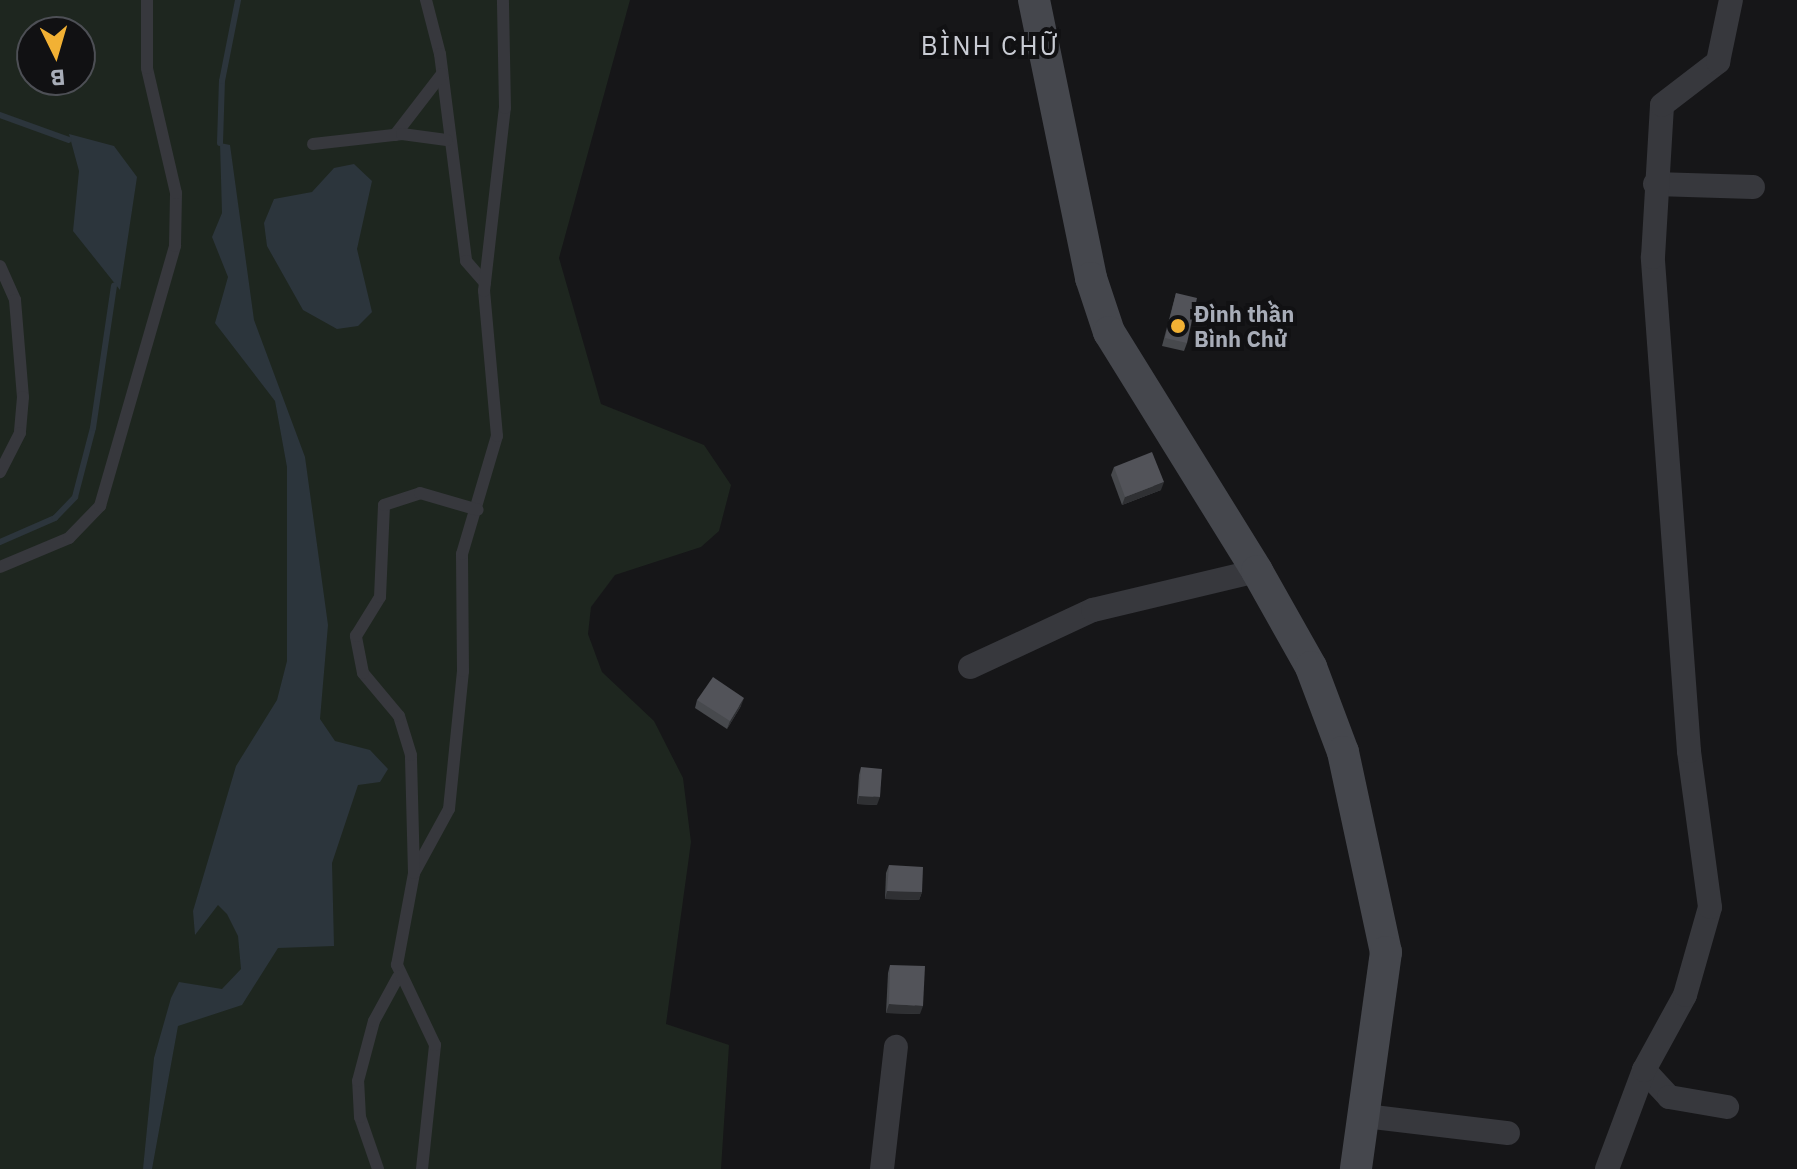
<!DOCTYPE html>
<html>
<head>
<meta charset="utf-8">
<style>
  body { margin:0 }
  #map { position:relative; width:1797px; height:1169px; overflow:hidden; background:#161618; font-family:"IBM Plex Sans",sans-serif }
  div>[style] { position:absolute }
  .green>* { inset:0; background:#1e261f }
  .water>* { inset:0; background:#2c353c }
  .stream>* { height:6px; margin:-3px; padding:0 3px; transform-origin:3px; border-radius:3px; background:#2c353c }
  .lane>* { height:12px; margin:-6px; padding:0 6px; transform-origin:6px; border-radius:6px; background:#37383d }
  .street>* { height:24px; margin:-12px; padding:0 12px; transform-origin:12px; border-radius:12px; background:#37383d }
  .secondary>* { height:32px; margin:-16px; padding:0 16px; transform-origin:16px; border-radius:16px; background:#45474d }
  .wall>* { inset:0; background:#47494d }
  .shaded-wall>* { inset:0; background:#2f3033 }
  .building>* { inset:0; background:#525359 }
  .dots>* { width:22px; height:22px; translate:-50% -50%; box-sizing:border-box; border:4px solid #111113; border-radius:50% }
  span { translate:-50% -50%; white-space:nowrap; text-align:center; line-height:1.15; -webkit-text-stroke:8px #111113; paint-order:stroke }
  .poi-label { font-size:22px; color:#a8adb8; font-weight:700 }
  .left { translate:0 -50%; text-align:left }
  .quarter-label { font-size:26px; color:#c9ccd4; letter-spacing:2px }
  .north { position:absolute; left:16px; top:16px; width:80px; height:80px; box-sizing:border-box; background:#111113; border:2px solid #4d4f55; border-radius:50%; rotate:175deg; font-size:22px; font-weight:700; line-height:32px; text-align:center; color:#a8adb8 }
  .north::after { content:''; display:block; margin:auto; width:28px; height:36px; background:#f2b134; clip-path:polygon(50% 0,100% 100%,50% 72%,0 100%) }
</style>
</head>
<body>
<div id="map">
  <div class="green">
    <i style="clip-path:polygon(evenodd,0 0,630px 0,559px 258px,601px 404px,704px 445px,731px 485px,719px 531px,701px 547px,615px 575px,591px 607px,588px 634px,602px 672px,654px 721px,683px 778px,691px 842px,666px 1024px,729px 1045px,721px 1169px,0 1169px,0 0,32px 32px,80px 32px,80px 80px,32px 80px,32px 32px)"></i>
  </div>
  <div class="water">
    <i style="clip-path:polygon(69px 134px,114px 146px,137px 177px,120px 290px,73px 231px,79px 171px)"></i>
    <i style="clip-path:polygon(220px 143px,230px 145px,254px 320px,305px 457px,328px 625px,320px 719px,335px 741px,370px 750px,388px 769px,380px 782px,358px 785px,332px 863px,334px 946px,278px 948px,242px 1005px,178px 1026px,152px 1169px,143px 1169px,154px 1058px,171px 998px,179px 982px,222px 989px,241px 969px,238px 936px,227px 914px,218px 905px,195px 935px,193px 911px,236px 766px,277px 700px,287px 661px,287px 467px,275px 401px,215px 323px,228px 277px,212px 237px,222px 213px)"></i>
    <i style="clip-path:polygon(354px 164px,372px 181px,357px 249px,372px 312px,358px 326px,337px 329px,303px 310px,267px 246px,264px 223px,274px 199px,312px 192px,334px 168px)"></i>
  </div>
  <div class="stream">
    <i style="left:0;top:115px;width:73px;rotate:19.9deg"></i>
    <i style="left:220px;top:143px;width:62px;rotate:-88.2deg"></i>
    <i style="left:222px;top:81px;width:83px;rotate:-78.8deg"></i>
    <i style="left:0;top:542px;width:60px;rotate:-23.6deg"></i>
    <i style="left:55px;top:518px;width:29px;rotate:-46deg"></i>
    <i style="left:75px;top:497px;width:71px;rotate:-75.4deg"></i>
    <i style="left:93px;top:428px;width:144px;rotate:-81.6deg"></i>
  </div>
  <div class="lane">
    <i style="left:426px;top:0;width:56px;rotate:75.5deg"></i>
    <i style="left:440px;top:54px;width:209px;rotate:82.8deg"></i>
    <i style="left:466px;top:261px;width:29px;rotate:49deg"></i>
    <i style="left:395px;top:135px;width:77px;rotate:-52.4deg"></i>
    <i style="left:313px;top:144px;width:90px;rotate:-6.4deg"></i>
    <i style="left:402px;top:134px;width:45px;rotate:7.6deg"></i>
    <i style="left:0;top:266px;width:37px;rotate:66deg"></i>
    <i style="left:15px;top:300px;width:97px;rotate:85.3deg"></i>
    <i style="left:23px;top:397px;width:36px;rotate:95deg"></i>
    <i style="left:20px;top:433px;width:44px;rotate:117.1deg"></i>
    <i style="left:0;top:567px;width:75px;rotate:-22.8deg"></i>
    <i style="left:69px;top:538px;width:45px;rotate:-45.9deg"></i>
    <i style="left:100px;top:506px;width:271px;rotate:-73.9deg"></i>
    <i style="left:175px;top:246px;width:53px;rotate:-88.9deg"></i>
    <i style="left:176px;top:193px;width:128px;rotate:-103.1deg"></i>
    <i style="left:147px;top:68px;width:68px;rotate:-90deg"></i>
    <i style="left:414px;top:873px;width:73px;rotate:-61.3deg"></i>
    <i style="left:449px;top:809px;width:139px;rotate:-84.2deg"></i>
    <i style="left:463px;top:671px;width:117px;rotate:-90.5deg"></i>
    <i style="left:462px;top:554px;width:123px;rotate:-73.5deg"></i>
    <i style="left:497px;top:436px;width:146px;rotate:-95.1deg"></i>
    <i style="left:484px;top:291px;width:184px;rotate:-83.5deg"></i>
    <i style="left:505px;top:108px;width:108px;rotate:-91.1deg"></i>
    <i style="left:378px;top:1169px;width:55px;rotate:-109.1deg"></i>
    <i style="left:360px;top:1117px;width:36px;rotate:-93deg"></i>
    <i style="left:358px;top:1081px;width:62px;rotate:-75.1deg"></i>
    <i style="left:374px;top:1021px;width:50px;rotate:-61.4deg"></i>
    <i style="left:422px;top:1169px;width:125px;rotate:-84deg"></i>
    <i style="left:435px;top:1045px;width:89px;rotate:-115.4deg"></i>
    <i style="left:397px;top:965px;width:94px;rotate:-79.5deg"></i>
    <i style="left:414px;top:873px;width:118px;rotate:-91.5deg"></i>
    <i style="left:411px;top:755px;width:41px;rotate:-107.1deg"></i>
    <i style="left:399px;top:716px;width:56px;rotate:-129.9deg"></i>
    <i style="left:363px;top:673px;width:38px;rotate:-101deg"></i>
    <i style="left:356px;top:636px;width:46px;rotate:-58.4deg"></i>
    <i style="left:380px;top:597px;width:92px;rotate:-87.5deg"></i>
    <i style="left:384px;top:505px;width:38px;rotate:-18deg"></i>
    <i style="left:420px;top:493px;width:60px;rotate:16.3deg"></i>
  </div>
  <div class="street">
    <i style="left:1655px;top:184px;width:98px;rotate:1.8deg"></i>
    <i style="left:970px;top:667px;width:136px;rotate:-24.9deg"></i>
    <i style="left:1093px;top:610px;width:169px;rotate:-13.4deg"></i>
    <i style="left:1644px;top:1070px;width:37px;rotate:47deg"></i>
    <i style="left:1669px;top:1097px;width:59px;rotate:9.8deg"></i>
    <i style="left:1365px;top:1116px;width:144px;rotate:6.8deg"></i>
    <i style="left:882px;top:1169px;width:123px;rotate:-83.5deg"></i>
    <i style="left:1607px;top:1169px;width:106px;rotate:-69.5deg"></i>
    <i style="left:1644px;top:1070px;width:85px;rotate:-61.3deg"></i>
    <i style="left:1685px;top:995px;width:91px;rotate:-74.1deg"></i>
    <i style="left:1710px;top:907px;width:157px;rotate:-97.7deg"></i>
    <i style="left:1689px;top:751px;width:495px;rotate:-94.2deg"></i>
    <i style="left:1653px;top:257px;width:152px;rotate:-86.6deg"></i>
    <i style="left:1662px;top:105px;width:71px;rotate:-37.5deg"></i>
    <i style="left:1718px;top:62px;width:63px;rotate:-78.2deg"></i>
  </div>
  <div class="secondary">
    <i style="left:1034px;top:0;width:284px;rotate:78.4deg"></i>
    <i style="left:1091px;top:278px;width:57px;rotate:71.6deg"></i>
    <i style="left:1109px;top:332px;width:281px;rotate:58.2deg"></i>
    <i style="left:1257px;top:571px;width:110px;rotate:60.6deg"></i>
    <i style="left:1311px;top:667px;width:91px;rotate:69.4deg"></i>
    <i style="left:1343px;top:752px;width:205px;rotate:77.9deg"></i>
    <i style="left:1386px;top:952px;width:219px;rotate:97.9deg"></i>
  </div>
  <div class="wall">
    <i style="clip-path:polygon(1176px 293px,1187px 343px,1184px 351px,1162px 346px)"></i>
    <i style="clip-path:polygon(1114px 467px,1161px 490px,1122px 505px,1111px 475px)"></i>
    <i style="clip-path:polygon(697px 700px,741px 706px,727px 729px,695px 708px)"></i>
    <i style="clip-path:polygon(861px 767px,877px 805px,857px 804px,859px 775px)"></i>
    <i style="clip-path:polygon(889px 865px,922px 892px,919px 900px,885px 899px,886px 873px)"></i>
    <i style="clip-path:polygon(890px 965px,920px 1014px,886px 1013px,888px 973px)"></i>
  </div>
  <div class="shaded-wall">
    <i style="clip-path:polygon(1164px 482px,1161px 490px,1122px 505px,1125px 497px)"></i>
    <i style="clip-path:polygon(744px 698px,741px 706px,727px 729px,730px 721px)"></i>
    <i style="clip-path:polygon(859px 796px,880px 797px,877px 805px,857px 804px)"></i>
    <i style="clip-path:polygon(887px 891px,922px 892px,919px 900px,885px 899px)"></i>
    <i style="clip-path:polygon(889px 1004px,923px 1006px,920px 1014px,886px 1013px)"></i>
  </div>
  <div class="building">
    <i style="clip-path:polygon(1176px 293px,1197px 298px,1187px 343px,1165px 338px)"></i>
    <i style="clip-path:polygon(1152px 452px,1164px 482px,1125px 497px,1114px 467px)"></i>
    <i style="clip-path:polygon(713px 677px,744px 698px,730px 721px,697px 700px)"></i>
    <i style="clip-path:polygon(861px 767px,882px 769px,880px 797px,859px 796px)"></i>
    <i style="clip-path:polygon(889px 865px,923px 867px,922px 892px,887px 891px)"></i>
    <i style="clip-path:polygon(890px 965px,925px 966px,923px 1006px,889px 1004px)"></i>
  </div>
  <div class="dots">
    <i style="left:1178px;top:326px;background:#f2b134"></i>
  </div>
  <div class="poi-label">
    <span class="left" style="left:1194px;top:326px">Đình thần<br>Bình Chử</span>
  </div>
  <div class="quarter-label">
    <span style="left:990px;top:46px">BÌNH CHỮ</span>
  </div>
  <div class="north">B</div>
</div>
</body>
</html>
